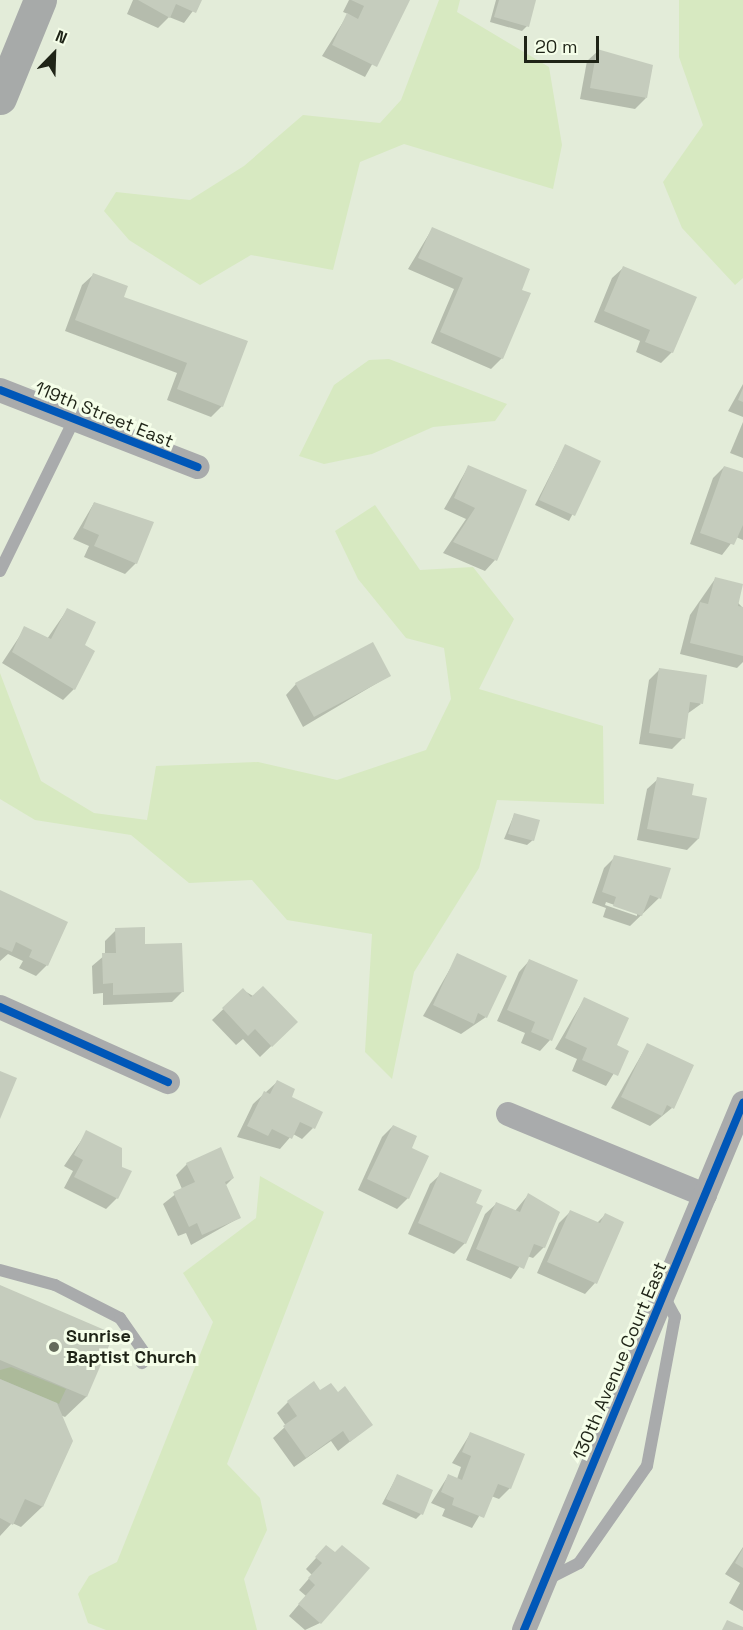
<!DOCTYPE html>
<html>
<head>
<meta charset="utf-8">
<style>
  body { margin:0 }
  #map { position:relative; width:743px; height:1630px; overflow:hidden; background:#e3ecd9; font-family:"Space Grotesk",sans-serif }
  div>[style] { position:absolute }
  .green>* { inset:0; background:#d7e9c1 }
  .shadow>* { inset:0; background:#0003 }
  .building>* { inset:0; background:#c5ccbd }
  .lane>* { height:12px; margin:-6px; padding:0 6px; transform-origin:6px; border-radius:6px; background:#a9abac }
  .street>* { height:24px; margin:-12px; padding:0 12px; transform-origin:12px; border-radius:12px; background:#a9abac }
  .secondary>* { height:33px; margin:-16.5px; padding:0 16.5px; transform-origin:16.5px; border-radius:16.5px; background:#a7aaa9 }
  .cycleway>* { height:8px; margin:-4px; padding:0 4px; transform-origin:4px; border-radius:4px; background:#0057b8 }
  .dots>* { width:16px; height:16px; translate:-50% -50%; box-sizing:border-box; border:3px solid #f5fee9; border-radius:50% }
  span { translate:-50% -50%; white-space:nowrap; text-align:center; line-height:1.15; -webkit-text-stroke:6px #f5fee9; paint-order:stroke }
  .street-label { font-size:18px; color:#1f2417 }
  .poi-label { font-size:18px; color:#1f2417; font-weight:700 }
  .left { translate:0 -50%; text-align:left }
  .north { position:absolute; left:24px; top:24px; width:60px; height:60px; -webkit-text-stroke:4px #f5fee9; paint-order:stroke; rotate:23deg; font-size:16px; font-weight:700; line-height:24px; text-align:center; color:#1f2417 }
  .north::after { content:''; display:block; margin:auto; width:21px; height:27px; background:#1f2417; clip-path:polygon(50% 0,100% 100%,50% 72%,0 100%) }
  .scale { position:absolute; left:524px; top:36px; width:75px; height:27px; box-sizing:border-box; border:3px solid #1f2417; border-top:0; padding-left:8px; font-size:18px; line-height:21px; white-space:nowrap; color:#1f2417; -webkit-text-stroke:4px #f5fee9; paint-order:stroke }
</style>
</head>
<body>
<div id="map">
  <div class="green">
    <i style="clip-path:polygon(439px 0,460px 0,457px 12px,549px 67px,562px 145px,553px 189px,404px 144px,360px 162px,333px 270px,251px 255px,200px 285px,129px 240px,104px 211px,116px 192px,190px 200px,244px 166px,303px 115px,380px 123px,401px 100px)"></i>
    <i style="clip-path:polygon(679px 0,743px 0,743px 278px,735px 285px,682px 228px,663px 182px,703px 125px,679px 57px)"></i>
    <i style="clip-path:polygon(389px 359px,507px 404px,495px 421px,433px 427px,372px 454px,324px 464px,299px 456px,334px 385px,369px 360px)"></i>
    <i style="clip-path:polygon(375px 505px,420px 570px,473px 567px,514px 619px,479px 689px,603px 726px,604px 804px,497px 800px,479px 868px,414px 972px,392px 1079px,365px 1052px,372px 934px,287px 920px,252px 880px,189px 883px,131px 835px,35px 820px,0 799px,0 673px,41px 781px,94px 813px,147px 820px,156px 766px,258px 762px,337px 780px,426px 750px,451px 699px,444px 648px,406px 638px,358px 579px,335px 531px)"></i>
    <i style="clip-path:polygon(260px 1176px,324px 1212px,227px 1464px,260px 1498px,267px 1530px,244px 1579px,257px 1630px,106px 1630px,88px 1623px,78px 1594px,89px 1576px,117px 1562px,213px 1322px,183px 1273px,256px 1218px)"></i>
    <i style="clip-path:polygon(11px 1367px,66px 1389px,59px 1404px,0 1379px,0 1370px)"></i>
  </div>
  <div class="shadow">
    <i style="clip-path:polygon(133px 0,201px 0,184px 23px,169px 17px,158px 28px,127px 14px)"></i>
    <i style="clip-path:polygon(349px 0,408px 0,365px 77px,322px 56px,348px 14px,343px 12px)"></i>
    <i style="clip-path:polygon(496px 0,534px 0,527px 26px,522px 31px,490px 22px)"></i>
    <i style="clip-path:polygon(598px 51px,646px 98px,635px 109px,580px 99px,587px 61px)"></i>
    <i style="clip-path:polygon(432px 229px,520px 290px,502px 358px,491px 369px,431px 343px,454px 289px,408px 269px)"></i>
    <i style="clip-path:polygon(623px 268px,672px 352px,661px 363px,636px 352px,640px 341px,594px 322px,612px 278px)"></i>
    <i style="clip-path:polygon(93px 275px,122px 298px,246px 341px,222px 406px,211px 417px,167px 400px,177px 373px,65px 331px,82px 285px)"></i>
    <i style="clip-path:polygon(743px 384px,743px 417px,728px 411px)"></i>
    <i style="clip-path:polygon(743px 422px,743px 458px,730px 453px)"></i>
    <i style="clip-path:polygon(565px 446px,599px 462px,569px 521px,535px 505px)"></i>
    <i style="clip-path:polygon(468px 467px,525px 491px,495px 560px,485px 571px,443px 553px,466px 519px,444px 509px)"></i>
    <i style="clip-path:polygon(724px 467px,743px 474px,743px 540px,736px 537px,722px 555px,690px 544px,713px 478px)"></i>
    <i style="clip-path:polygon(94px 503px,152px 523px,136px 563px,125px 574px,84px 557px,89px 546px,73px 539px)"></i>
    <i style="clip-path:polygon(715px 579px,743px 608px,743px 662px,737px 668px,680px 654px,690px 615px)"></i>
    <i style="clip-path:polygon(67px 610px,83px 646px,74px 689px,63px 700px,2px 663px,25px 628px,47px 639px)"></i>
    <i style="clip-path:polygon(659px 670px,701px 704px,687px 714px,683px 738px,672px 749px,639px 744px,649px 680px)"></i>
    <i style="clip-path:polygon(389px 676px,303px 727px,286px 695px,296px 684px)"></i>
    <i style="clip-path:polygon(658px 779px,690px 796px,698px 839px,687px 850px,637px 840px,647px 789px)"></i>
    <i style="clip-path:polygon(514px 815px,533px 840px,527px 845px,504px 839px)"></i>
    <i style="clip-path:polygon(evenodd,615px 857px,659px 898px,630px 926px,603px 917px,606px 908px,592px 903px,604px 868px,615px 857px,606px 902px,637px 913px,637px 916px,605px 905px,606px 902px)"></i>
    <i style="clip-path:polygon(0 892px,47px 965px,36px 976px,19px 968px,23px 961px,8px 954px,0 961px)"></i>
    <i style="clip-path:polygon(116px 930px,144px 946px,182px 992px,172px 1002px,103px 1005px,103px 993px,93px 994px,92px 966px,105px 955px,105px 941px)"></i>
    <i style="clip-path:polygon(458px 955px,486px 1017px,461px 1034px,423px 1016px)"></i>
    <i style="clip-path:polygon(529px 961px,550px 1040px,540px 1051px,521px 1043px,525px 1033px,497px 1021px,519px 972px)"></i>
    <i style="clip-path:polygon(243px 990px,296px 1022px,260px 1057px,243px 1039px,236px 1045px,212px 1020px)"></i>
    <i style="clip-path:polygon(584px 999px,615px 1046px,627px 1052px,606px 1086px,572px 1071px,577px 1059px,555px 1049px)"></i>
    <i style="clip-path:polygon(647px 1045px,672px 1108px,650px 1126px,611px 1108px)"></i>
    <i style="clip-path:polygon(277px 1082px,313px 1128px,302px 1139px,293px 1134px,280px 1149px,237px 1137px,253px 1104px)"></i>
    <i style="clip-path:polygon(393px 1126px,410px 1149px,408px 1198px,397px 1209px,358px 1190px,382px 1137px)"></i>
    <i style="clip-path:polygon(87px 1132px,117px 1198px,106px 1209px,64px 1188px,73px 1171px,64px 1166px)"></i>
    <i style="clip-path:polygon(187px 1164px,233px 1178px,225px 1186px,239px 1218px,191px 1245px,186px 1233px,178px 1236px,163px 1204px,182px 1189px,176px 1175px)"></i>
    <i style="clip-path:polygon(441px 1174px,474px 1204px,465px 1243px,454px 1254px,408px 1234px,430px 1184px)"></i>
    <i style="clip-path:polygon(528px 1195px,544px 1247px,533px 1258px,527px 1256px,511px 1279px,466px 1260px,485px 1214px,496px 1204px,515px 1211px)"></i>
    <i style="clip-path:polygon(570px 1212px,597px 1223px,605px 1215px,622px 1223px,595px 1283px,585px 1294px,537px 1273px,559px 1223px)"></i>
    <i style="clip-path:polygon(0 1287px,112px 1335px,86px 1397px,65px 1417px,60px 1415px,72px 1441px,42px 1507px,21px 1527px,12px 1523px,0 1536px)"></i>
    <i style="clip-path:polygon(320px 1393px,371px 1425px,338px 1451px,331px 1441px,294px 1467px,273px 1438px,286px 1426px,277px 1413px,288px 1402px)"></i>
    <i style="clip-path:polygon(470px 1434px,510px 1488px,499px 1499px,491px 1496px,472px 1528px,442px 1516px,445px 1509px,431px 1503px,448px 1476px,457px 1479px,461px 1467px,452px 1463px)"></i>
    <i style="clip-path:polygon(397px 1476px,421px 1514px,416px 1519px,382px 1504px)"></i>
    <i style="clip-path:polygon(326px 1547px,320px 1623px,305px 1630px,289px 1616px,306px 1596px,299px 1590px,312px 1575px,306px 1569px)"></i>
    <i style="clip-path:polygon(743px 1547px,743px 1611px,729px 1603px,740px 1583px,725px 1574px)"></i>
  </div>
  <div class="building">
    <i style="clip-path:polygon(138px 0,202px 0,196px 13px,176px 4px,170px 18px)"></i>
    <i style="clip-path:polygon(351px 0,410px 0,377px 67px,332px 45px,347px 13px,358px 19px,364px 6px)"></i>
    <i style="clip-path:polygon(499px 0,536px 0,529px 27px,494px 17px)"></i>
    <i style="clip-path:polygon(597px 49px,653px 65px,647px 98px,590px 88px)"></i>
    <i style="clip-path:polygon(432px 227px,530px 269px,522px 290px,531px 293px,503px 359px,440px 332px,463px 278px,418px 258px)"></i>
    <i style="clip-path:polygon(623px 266px,697px 297px,673px 353px,645px 342px,650px 330px,604px 311px)"></i>
    <i style="clip-path:polygon(93px 273px,128px 286px,124px 297px,248px 341px,223px 407px,177px 389px,187px 363px,75px 320px)"></i>
    <i style="clip-path:polygon(743px 388px,743px 402px,738px 400px)"></i>
    <i style="clip-path:polygon(565px 444px,601px 461px,575px 516px,539px 500px)"></i>
    <i style="clip-path:polygon(468px 465px,527px 490px,497px 561px,453px 542px,475px 508px,454px 498px)"></i>
    <i style="clip-path:polygon(724px 466px,743px 472px,743px 525px,734px 545px,700px 533px)"></i>
    <i style="clip-path:polygon(94px 502px,154px 522px,137px 564px,94px 546px,99px 535px,83px 528px)"></i>
    <i style="clip-path:polygon(715px 577px,743px 584px,738px 606px,743px 607px,743px 656px,690px 643px,700px 602px,708px 604px)"></i>
    <i style="clip-path:polygon(67px 608px,96px 622px,85px 645px,95px 651px,75px 690px,12px 652px,24px 626px,51px 639px)"></i>
    <i style="clip-path:polygon(373px 642px,391px 676px,314px 717px,295px 683px)"></i>
    <i style="clip-path:polygon(659px 668px,707px 675px,703px 704px,690px 702px,685px 739px,649px 733px)"></i>
    <i style="clip-path:polygon(657px 777px,694px 784px,692px 795px,707px 798px,699px 839px,647px 829px)"></i>
    <i style="clip-path:polygon(514px 813px,540px 820px,534px 841px,508px 834px)"></i>
    <i style="clip-path:polygon(614px 855px,671px 868px,661px 899px,650px 895px,642px 916px,613px 906px,616px 897px,602px 892px)"></i>
    <i style="clip-path:polygon(0 890px,68px 922px,48px 966px,29px 957px,32px 950px,16px 942px,12px 952px,0 947px)"></i>
    <i style="clip-path:polygon(145px 927px,145px 944px,182px 943px,184px 992px,113px 995px,113px 983px,103px 984px,102px 953px,116px 953px,115px 928px)"></i>
    <i style="clip-path:polygon(457px 953px,507px 976px,487px 1018px,478px 1013px,474px 1024px,433px 1005px)"></i>
    <i style="clip-path:polygon(529px 959px,578px 980px,552px 1041px,531px 1032px,535px 1022px,507px 1010px)"></i>
    <i style="clip-path:polygon(263px 986px,298px 1022px,272px 1047px,255px 1029px,248px 1036px,222px 1008px,243px 988px,251px 997px)"></i>
    <i style="clip-path:polygon(584px 997px,629px 1018px,617px 1045px,629px 1051px,618px 1076px,582px 1060px,587px 1048px,565px 1038px)"></i>
    <i style="clip-path:polygon(647px 1043px,694px 1065px,674px 1109px,667px 1105px,662px 1116px,621px 1097px)"></i>
    <i style="clip-path:polygon(0 1071px,17px 1078px,0 1119px)"></i>
    <i style="clip-path:polygon(277px 1080px,295px 1089px,292px 1097px,323px 1112px,315px 1129px,300px 1122px,292px 1139px,272px 1129px,268px 1136px,247px 1126px,264px 1091px,270px 1094px)"></i>
    <i style="clip-path:polygon(393px 1125px,417px 1136px,412px 1148px,429px 1156px,409px 1199px,367px 1179px)"></i>
    <i style="clip-path:polygon(86px 1130px,122px 1148px,122px 1167px,132px 1171px,118px 1199px,74px 1177px,83px 1160px,74px 1155px)"></i>
    <i style="clip-path:polygon(221px 1147px,234px 1178px,225px 1182px,241px 1218px,202px 1235px,197px 1223px,189px 1227px,173px 1192px,195px 1182px,186px 1163px)"></i>
    <i style="clip-path:polygon(440px 1172px,482px 1190px,476px 1203px,483px 1206px,466px 1244px,418px 1223px)"></i>
    <i style="clip-path:polygon(528px 1193px,560px 1212px,545px 1248px,534px 1244px,524px 1269px,476px 1249px,496px 1202px,520px 1212px)"></i>
    <i style="clip-path:polygon(570px 1210px,600px 1223px,605px 1213px,624px 1222px,597px 1284px,547px 1262px)"></i>
    <i style="clip-path:polygon(0 1285px,114px 1334px,87px 1397px,0 1360px)"></i>
    <i style="clip-path:polygon(0 1379px,57px 1403px,73px 1441px,43px 1507px,25px 1499px,13px 1525px,0 1518px)"></i>
    <i style="clip-path:polygon(314px 1381px,320px 1390px,331px 1383px,338px 1392px,345px 1386px,373px 1425px,350px 1442px,343px 1431px,306px 1458px,283px 1426px,297px 1416px,287px 1401px)"></i>
    <i style="clip-path:polygon(470px 1432px,525px 1454px,511px 1489px,498px 1484px,484px 1518px,452px 1505px,454px 1498px,441px 1492px,448px 1474px,462px 1480px,471px 1456px,462px 1452px)"></i>
    <i style="clip-path:polygon(397px 1474px,433px 1490px,423px 1515px,386px 1499px)"></i>
    <i style="clip-path:polygon(326px 1545px,335px 1552px,342px 1545px,370px 1568px,321px 1624px,298px 1604px,315px 1585px,308px 1578px,322px 1563px,315px 1557px)"></i>
    <i style="clip-path:polygon(743px 1548px,743px 1568px,735px 1563px)"></i>
    <i style="clip-path:polygon(727px 1620px,743px 1627px,743px 1630px,722px 1630px)"></i>
  </div>
  <div class="lane">
    <i style="left:0;top:571px;width:168px;rotate:-63.9deg"></i>
    <i style="left:0;top:1270px;width:57px;rotate:15.3deg"></i>
    <i style="left:55px;top:1285px;width:73px;rotate:26.9deg"></i>
    <i style="left:120px;top:1318px;width:49px;rotate:55deg"></i>
    <i style="left:148px;top:1358px;width:8px;rotate:140deg"></i>
    <i style="left:546px;top:1580px;width:37px;rotate:-27deg"></i>
    <i style="left:579px;top:1563px;width:118px;rotate:-55deg"></i>
    <i style="left:647px;top:1466px;width:152px;rotate:-79.4deg"></i>
    <i style="left:675px;top:1317px;width:26px;rotate:-118deg"></i>
  </div>
  <div class="street">
    <i style="left:0;top:390px;width:212px;rotate:21.3deg"></i>
    <i style="left:0;top:1007px;width:184px;rotate:24.1deg"></i>
    <i style="left:508px;top:1114px;width:213px;rotate:22.4deg"></i>
    <i style="left:524px;top:1630px;width:571px;rotate:-67.43deg"></i>
  </div>
  <div class="secondary">
    <i style="left:0;top:98px;width:106px;rotate:-67.8deg"></i>
  </div>
  <div class="cycleway">
    <i style="left:0;top:390px;width:212px;rotate:21.3deg"></i>
    <i style="left:0;top:1007px;width:184px;rotate:24.1deg"></i>
    <i style="left:524px;top:1630px;width:571px;rotate:-67.43deg"></i>
  </div>
  <div class="dots">
    <i style="left:54px;top:1347px;background:#646a5b"></i>
  </div>
  <div class="street-label">
    <span style="left:104px;top:415px;rotate:22deg">119th Street East</span>
    <span style="left:620px;top:1361px;rotate:-67deg">130th Avenue Court East</span>
  </div>
  <div class="poi-label">
    <span class="left" style="left:66px;top:1347px">Sunrise<br>Baptist Church</span>
  </div>
  <div class="north">N</div>
  <div class="scale">20 m</div>
</div>
</body>
</html>
